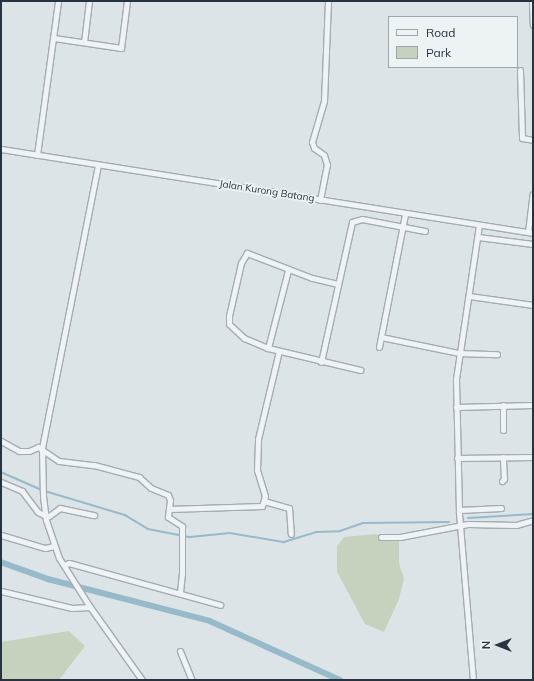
<!DOCTYPE html>
<html>
<head>
<meta charset="utf-8">
<style>
  body { margin:0 }
  #map { position:relative; width:534px; height:681px; overflow:hidden; background:#dde4e8; font-family:Mulish,sans-serif }
  div>[style] { position:absolute }
  .green>* { inset:0; background:#c7d2be }
  .stream>* { height:1.5px; margin:-0.75px; padding:0 0.75px; transform-origin:0.75px; border-radius:0.75px; background:#96baca }
  .canal>* { height:5.5px; margin:-2.75px; padding:0 2.75px; transform-origin:2.75px; border-radius:2.75px; background:#96baca }
  .roads { filter:drop-shadow(1px 0 #a2acb2) drop-shadow(-1px 0 #a2acb2) drop-shadow(0 1px #a2acb2) drop-shadow(0 -1px #a2acb2) }
  .minor>* { height:5px; margin:-2.5px; padding:0 2.5px; transform-origin:2.5px; border-radius:2.5px; background:#f0f3f6 }
  span { translate:-50% -50%; white-space:nowrap; text-align:center; line-height:1.15; -webkit-text-stroke:3.5px #edf2f5; paint-order:stroke }
  .street-label { font-size:10px; color:#26343f }
  .frame { position:absolute; inset:0; border:2px solid #26343f; pointer-events:none }
  .legend { position:absolute; left:388px; top:16px; width:130px; height:52px; box-sizing:border-box; background:#edf2f5; border:1px solid #9da6ac; margin:0; padding:5px 7px; list-style:none; font-size:12px; color:#26343f }
  .legend li { display:flex; align-items:center; gap:8px; height:20px }
  .legend b { width:20px; border:1px solid #9da6ac }
  .north { position:absolute; left:478px; top:625px; width:40px; height:40px; -webkit-text-stroke:3px #edf2f5; paint-order:stroke; rotate:270deg; font-size:11px; font-weight:700; line-height:16px; text-align:center; color:#26343f }
  .north::after { content:''; display:block; margin:auto; width:14px; height:18px; background:#26343f; clip-path:polygon(50% 0,100% 100%,50% 72%,0 100%) }
</style>
</head>
<body>
<div id="map">
  <div class="green">
    <i style="clip-path:polygon(376px 534px,384px 539px,399px 538px,399px 563px,404px 579px,399px 599px,384px 632px,365px 624px,337px 572px,337px 546px,344px 537px)"></i>
    <i style="clip-path:polygon(69px 631px,85px 646px,59px 680px,1px 680px,1px 642px)"></i>
  </div>
  <div class="stream">
    <i style="left:1px;top:472px;width:45px;rotate:23.7deg"></i>
    <i style="left:45px;top:491px;width:84px;rotate:16.7deg"></i>
    <i style="left:125px;top:515px;width:27px;rotate:31deg"></i>
    <i style="left:148px;top:529px;width:43px;rotate:10.8deg"></i>
    <i style="left:190px;top:537px;width:40px;rotate:-5.7deg"></i>
    <i style="left:230px;top:533px;width:55px;rotate:9.5deg"></i>
    <i style="left:284px;top:542px;width:34px;rotate:-17deg"></i>
    <i style="left:316px;top:532px;width:24px;rotate:-2deg"></i>
    <i style="left:340px;top:531px;width:24px;rotate:-19deg"></i>
    <i style="left:363px;top:523px;width:86px;rotate:-0.7deg"></i>
    <i style="left:468px;top:518px;width:65px;rotate:-3.5deg"></i>
  </div>
  <div class="canal">
    <i style="left:1px;top:562px;width:50px;rotate:19.9deg"></i>
    <i style="left:48px;top:579px;width:167px;rotate:14.5deg"></i>
    <i style="left:210px;top:621px;width:143px;rotate:24.4deg"></i>
  </div>
  <div class="roads">
    <div class="minor">
      <i style="left:532px;top:1px;width:24px;rotate:88deg"></i>
      <i style="left:54px;top:38px;width:68px;rotate:8.5deg"></i>
      <i style="left:121px;top:48px;width:47px;rotate:-82.7deg"></i>
      <i style="left:84px;top:42px;width:41px;rotate:-83deg"></i>
      <i style="left:520px;top:70px;width:68px;rotate:88.3deg"></i>
      <i style="left:522px;top:138px;width:11px;rotate:10deg"></i>
      <i style="left:1px;top:149px;width:539px;rotate:8.97deg"></i>
      <i style="left:37px;top:155px;width:155px;rotate:-82.2deg"></i>
      <i style="left:98px;top:165px;width:289px;rotate:101.2deg"></i>
      <i style="left:42px;top:449px;width:47px;rotate:88.8deg"></i>
      <i style="left:43px;top:496px;width:24px;rotate:83deg"></i>
      <i style="left:46px;top:520px;width:40px;rotate:71.1deg"></i>
      <i style="left:59px;top:558px;width:58px;rotate:57.7deg"></i>
      <i style="left:90px;top:607px;width:90px;rotate:54.5deg"></i>
      <i style="left:320px;top:200px;width:36px;rotate:-79deg"></i>
      <i style="left:327px;top:165px;width:10px;rotate:-107deg"></i>
      <i style="left:324px;top:155px;width:12px;rotate:-145deg"></i>
      <i style="left:314px;top:148px;width:6px;rotate:-108deg"></i>
      <i style="left:312px;top:142px;width:43px;rotate:-73.7deg"></i>
      <i style="left:324px;top:101px;width:100px;rotate:-87.7deg"></i>
      <i style="left:528px;top:232px;width:38px;rotate:-83deg"></i>
      <i style="left:478px;top:237px;width:55px;rotate:7.3deg"></i>
      <i style="left:338px;top:284px;width:27px;rotate:-167deg"></i>
      <i style="left:312px;top:278px;width:70px;rotate:-159deg"></i>
      <i style="left:247px;top:253px;width:12px;rotate:121deg"></i>
      <i style="left:241px;top:263px;width:54px;rotate:102.8deg"></i>
      <i style="left:229px;top:316px;width:8px;rotate:90deg"></i>
      <i style="left:229px;top:324px;width:21px;rotate:43deg"></i>
      <i style="left:244px;top:338px;width:26px;rotate:23deg"></i>
      <i style="left:268px;top:348px;width:95px;rotate:13.4deg"></i>
      <i style="left:469px;top:296px;width:65px;rotate:8deg"></i>
      <i style="left:381px;top:337px;width:80px;rotate:11.6deg"></i>
      <i style="left:459px;top:353px;width:38px;rotate:2deg"></i>
      <i style="left:379px;top:347px;width:136px;rotate:-78.9deg"></i>
      <i style="left:268px;top:348px;width:81px;rotate:-75.6deg"></i>
      <i style="left:321px;top:362px;width:143px;rotate:-77.5deg"></i>
      <i style="left:352px;top:222px;width:10px;rotate:-17deg"></i>
      <i style="left:362px;top:219px;width:64px;rotate:10.8deg"></i>
      <i style="left:456px;top:407px;width:77px;rotate:-1.5deg"></i>
      <i style="left:503px;top:430px;width:25px;rotate:-90deg"></i>
      <i style="left:1px;top:441px;width:21px;rotate:29deg"></i>
      <i style="left:19px;top:451px;width:10px"></i>
      <i style="left:29px;top:451px;width:10px;rotate:-24deg"></i>
      <i style="left:38px;top:447px;width:25px;rotate:34deg"></i>
      <i style="left:59px;top:461px;width:35px;rotate:7deg"></i>
      <i style="left:94px;top:465px;width:47px;rotate:14.9deg"></i>
      <i style="left:139px;top:477px;width:16px;rotate:43deg"></i>
      <i style="left:151px;top:488px;width:18px;rotate:22deg"></i>
      <i style="left:168px;top:495px;width:5px;rotate:68deg"></i>
      <i style="left:170px;top:500px;width:17px;rotate:97deg"></i>
      <i style="left:168px;top:517px;width:17px;rotate:33deg"></i>
      <i style="left:182px;top:526px;width:47px;rotate:90deg"></i>
      <i style="left:182px;top:573px;width:19px;rotate:96deg"></i>
      <i style="left:457px;top:458px;width:76px;rotate:-0.8deg"></i>
      <i style="left:502px;top:481px;width:3px;rotate:-45deg"></i>
      <i style="left:504px;top:479px;width:22px;rotate:-93deg"></i>
      <i style="left:1px;top:482px;width:23px;rotate:23deg"></i>
      <i style="left:22px;top:491px;width:26px;rotate:53deg"></i>
      <i style="left:38px;top:512px;width:7px;rotate:27deg"></i>
      <i style="left:44px;top:515px;width:5px;rotate:11deg"></i>
      <i style="left:49px;top:516px;width:14px;rotate:-36deg"></i>
      <i style="left:60px;top:508px;width:35px;rotate:12deg"></i>
      <i style="left:264px;top:501px;width:26px;rotate:16deg"></i>
      <i style="left:289px;top:508px;width:26px;rotate:86deg"></i>
      <i style="left:169px;top:509px;width:93px;rotate:-1.8deg"></i>
      <i style="left:262px;top:506px;width:10px;rotate:-73deg"></i>
      <i style="left:265px;top:496px;width:27px;rotate:-107deg"></i>
      <i style="left:257px;top:470px;width:31px;rotate:-88deg"></i>
      <i style="left:258px;top:439px;width:90px;rotate:-76.6deg"></i>
      <i style="left:459px;top:510px;width:42px;rotate:-2.7deg"></i>
      <i style="left:1px;top:535px;width:46px;rotate:16.5deg"></i>
      <i style="left:45px;top:548px;width:9px;rotate:-13deg"></i>
      <i style="left:381px;top:537px;width:19px"></i>
      <i style="left:400px;top:537px;width:69px;rotate:-10.8deg"></i>
      <i style="left:468px;top:524px;width:48px;rotate:1.2deg"></i>
      <i style="left:516px;top:525px;width:18px;rotate:-16deg"></i>
      <i style="left:64px;top:565px;width:5px;rotate:-22deg"></i>
      <i style="left:69px;top:563px;width:157px;rotate:15.5deg"></i>
      <i style="left:1px;top:591px;width:73px;rotate:13.5deg"></i>
      <i style="left:72px;top:608px;width:18px;rotate:-3deg"></i>
      <i style="left:180px;top:651px;width:31px;rotate:68deg"></i>
      <i style="left:473px;top:680px;width:169px;rotate:-94.8deg"></i>
      <i style="left:459px;top:512px;width:133px;rotate:-91.3deg"></i>
      <i style="left:456px;top:379px;width:155px;rotate:-81.5deg"></i>
    </div>
  </div>
  <div class="street-label">
    <span style="left:267px;top:191px;rotate:9deg">Jalan Kurong Batang</span>
  </div>
  <div class="frame"></div>
  <ul class="legend">
  <li><b style="height:5px;background:#f0f3f6"></b>Road</li>
  <li><b style="height:11px;background:#c7d2be"></b>Park</li>
  </ul>
  <div class="north">N</div>
</div>
</body>
</html>
